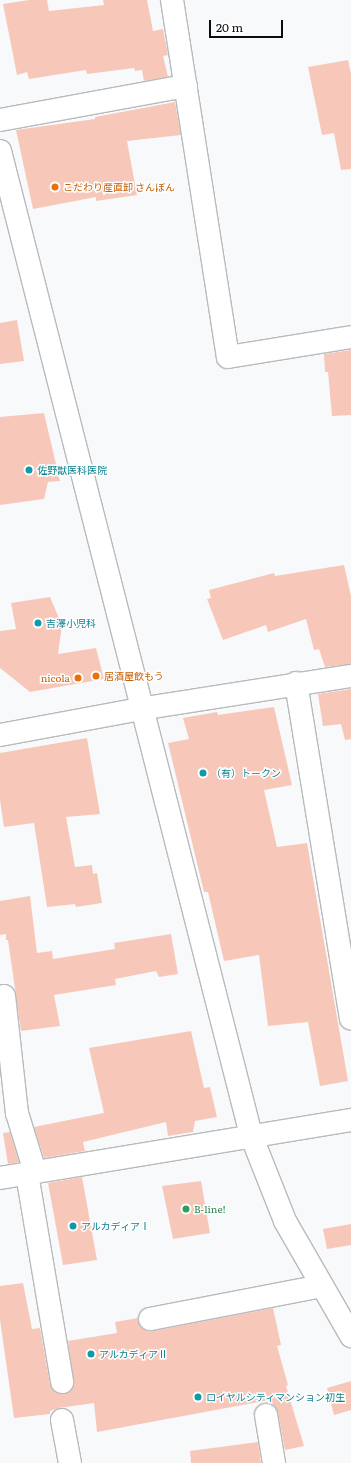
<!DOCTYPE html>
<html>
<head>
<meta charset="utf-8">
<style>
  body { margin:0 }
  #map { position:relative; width:351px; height:1463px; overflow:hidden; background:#f8f9fb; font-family:Literata,"Noto Sans JP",serif }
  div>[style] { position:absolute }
  .building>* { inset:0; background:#f7c8ba }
  .roads { filter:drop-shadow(1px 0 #b9babc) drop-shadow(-1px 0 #b9babc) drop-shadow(0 1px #b9babc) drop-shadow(0 -1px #b9babc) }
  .minor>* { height:22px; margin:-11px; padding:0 11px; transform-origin:11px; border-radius:11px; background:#fff }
  .dots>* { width:11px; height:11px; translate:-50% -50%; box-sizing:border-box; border:2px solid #fff; border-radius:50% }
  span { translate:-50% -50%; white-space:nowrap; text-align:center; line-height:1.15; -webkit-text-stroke:3px #fff; paint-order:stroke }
  .food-label { font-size:10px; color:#c56008 }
  .left { translate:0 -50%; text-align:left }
  .right { translate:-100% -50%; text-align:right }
  .culture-label { font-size:10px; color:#0d838f }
  .leisure-label { font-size:10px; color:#27864d }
  .scale { position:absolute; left:209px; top:20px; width:74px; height:18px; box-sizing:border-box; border:2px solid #0c0c0d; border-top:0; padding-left:5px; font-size:12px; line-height:14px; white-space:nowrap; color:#0c0c0d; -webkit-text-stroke:3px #fff; paint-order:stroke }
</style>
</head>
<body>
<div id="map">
  <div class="building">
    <i style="clip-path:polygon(29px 0,47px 0,49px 11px,104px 5px,103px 0,147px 0,153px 31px,163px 29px,168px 55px,163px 56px,168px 77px,144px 81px,142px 70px,135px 71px,134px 68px,87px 74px,86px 70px,29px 79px,27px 72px,17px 75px,3px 4px)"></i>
    <i style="clip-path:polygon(348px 60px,351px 74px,351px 169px,341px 170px,334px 133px,322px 135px,308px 67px)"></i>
    <i style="clip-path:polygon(175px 102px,181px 135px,127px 141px,137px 195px,96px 201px,96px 197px,33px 209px,16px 130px,95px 119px,95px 117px)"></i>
    <i style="clip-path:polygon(17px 320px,24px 361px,0 364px,0 323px)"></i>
    <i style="clip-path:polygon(351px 350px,351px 415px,332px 416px,328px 372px,325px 372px,324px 354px)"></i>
    <i style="clip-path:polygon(44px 413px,60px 481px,48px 482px,44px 499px,0 505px,0 417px)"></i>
    <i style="clip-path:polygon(344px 565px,351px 596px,351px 664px,325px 667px,319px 649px,314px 650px,306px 619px,268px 632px,266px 625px,223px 640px,207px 599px,211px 598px,209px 590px,274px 573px,275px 576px)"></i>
    <i style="clip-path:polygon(50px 597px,62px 625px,58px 654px,96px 648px,104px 679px,30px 692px,0 668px,0 631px,16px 629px,11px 603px)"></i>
    <i style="clip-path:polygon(351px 689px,351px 739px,345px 740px,341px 724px,323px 726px,318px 694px)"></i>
    <i style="clip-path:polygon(274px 707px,292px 785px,264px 790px,277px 847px,307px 843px,348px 1081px,320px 1086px,308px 1022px,268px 1026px,259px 955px,224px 961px,208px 892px,204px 892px,168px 743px,189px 739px,183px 718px,217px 712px,218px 715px)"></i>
    <i style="clip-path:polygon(87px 738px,100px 814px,66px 817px,75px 867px,92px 865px,93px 874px,97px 873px,102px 903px,76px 907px,75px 904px,47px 907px,34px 823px,4px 827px,0 800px,0 753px)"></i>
    <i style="clip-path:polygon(30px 896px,37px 953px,52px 951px,53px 959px,115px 949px,114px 943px,171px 934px,178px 974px,159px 977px,156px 971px,115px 979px,116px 985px,54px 995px,60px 1026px,21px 1031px,8px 940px,6px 940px,6px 934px,0 935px,0 901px)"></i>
    <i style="clip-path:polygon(191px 1031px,204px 1088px,210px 1087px,217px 1117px,195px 1121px,193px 1132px,168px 1136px,166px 1122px,83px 1142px,85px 1151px,44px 1158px,34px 1127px,104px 1113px,89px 1048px)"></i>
    <i style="clip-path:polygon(10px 1132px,19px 1162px,8px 1164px,3px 1133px)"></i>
    <i style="clip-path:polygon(82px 1177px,97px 1260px,63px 1265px,48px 1183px)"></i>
    <i style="clip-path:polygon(201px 1181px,210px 1233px,173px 1239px,162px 1186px)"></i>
    <i style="clip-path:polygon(351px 1224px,351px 1245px,327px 1249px,323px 1229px)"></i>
    <i style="clip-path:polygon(23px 1283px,32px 1329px,40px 1328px,50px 1384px,58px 1394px,70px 1392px,74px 1386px,68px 1341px,117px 1333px,115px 1322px,138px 1318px,140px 1327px,148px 1332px,273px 1308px,281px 1345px,277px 1346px,288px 1385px,286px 1386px,304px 1446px,285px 1450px,278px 1413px,270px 1400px,97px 1432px,94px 1403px,59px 1408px,50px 1411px,50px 1414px,14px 1418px,0 1320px,0 1286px)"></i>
    <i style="clip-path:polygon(351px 1381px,351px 1410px,334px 1415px,327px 1388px)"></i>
    <i style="clip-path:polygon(258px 1442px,261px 1463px,191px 1463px,190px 1451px)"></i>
  </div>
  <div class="roads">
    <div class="minor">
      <i style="left:172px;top:0;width:361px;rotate:81.1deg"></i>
      <i style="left:228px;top:357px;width:125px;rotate:-9.2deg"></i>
      <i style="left:0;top:120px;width:189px;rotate:-10.4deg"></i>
      <i style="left:0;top:151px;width:1016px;rotate:75.69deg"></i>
      <i style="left:251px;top:1135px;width:92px;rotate:68.4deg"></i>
      <i style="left:285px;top:1221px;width:133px;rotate:60.1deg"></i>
      <i style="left:296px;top:683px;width:340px;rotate:80.7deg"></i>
      <i style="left:0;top:735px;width:142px;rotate:-10.5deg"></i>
      <i style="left:140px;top:709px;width:214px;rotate:-8.9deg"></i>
      <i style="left:4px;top:996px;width:118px;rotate:83.7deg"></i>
      <i style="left:17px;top:1113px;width:62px;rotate:73deg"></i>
      <i style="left:27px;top:1174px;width:211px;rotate:80.4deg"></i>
      <i style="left:0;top:1178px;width:356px;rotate:-9.4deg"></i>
      <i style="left:150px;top:1319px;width:175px;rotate:-10.9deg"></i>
      <i style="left:266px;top:1415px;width:49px;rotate:80.5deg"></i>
      <i style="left:62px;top:1420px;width:44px;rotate:79.5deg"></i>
    </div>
  </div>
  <div class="dots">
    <i style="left:55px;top:187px;background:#e8710a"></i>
    <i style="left:29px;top:470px;background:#0f9aa8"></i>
    <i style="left:38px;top:623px;background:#0f9aa8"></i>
    <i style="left:96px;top:676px;background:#e8710a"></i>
    <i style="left:78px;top:678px;background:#e8710a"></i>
    <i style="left:203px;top:773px;background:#0f9aa8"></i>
    <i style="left:186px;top:1209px;background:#2e9e5b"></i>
    <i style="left:73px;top:1226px;background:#0f9aa8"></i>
    <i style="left:91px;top:1354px;background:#0f9aa8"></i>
    <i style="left:198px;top:1397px;background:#0f9aa8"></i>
  </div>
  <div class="food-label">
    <span class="left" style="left:63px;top:187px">こだわり産直卸 さんぼん</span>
    <span class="left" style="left:104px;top:676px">居酒屋飲もう</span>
    <span class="right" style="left:70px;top:678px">nicola</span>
  </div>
  <div class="culture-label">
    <span class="left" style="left:37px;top:470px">佐野獣医科医院</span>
    <span class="left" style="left:46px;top:623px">吉澤小児科</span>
    <span class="left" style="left:211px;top:773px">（有）トークン</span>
    <span class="left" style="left:81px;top:1226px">アルカディアⅠ</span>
    <span class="left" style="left:99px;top:1354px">アルカディアⅡ</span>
    <span class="left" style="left:206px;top:1397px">ロイヤルシティマンション初生</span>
  </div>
  <div class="leisure-label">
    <span class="left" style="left:194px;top:1209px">B-line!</span>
  </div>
  <div class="scale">20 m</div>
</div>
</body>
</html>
